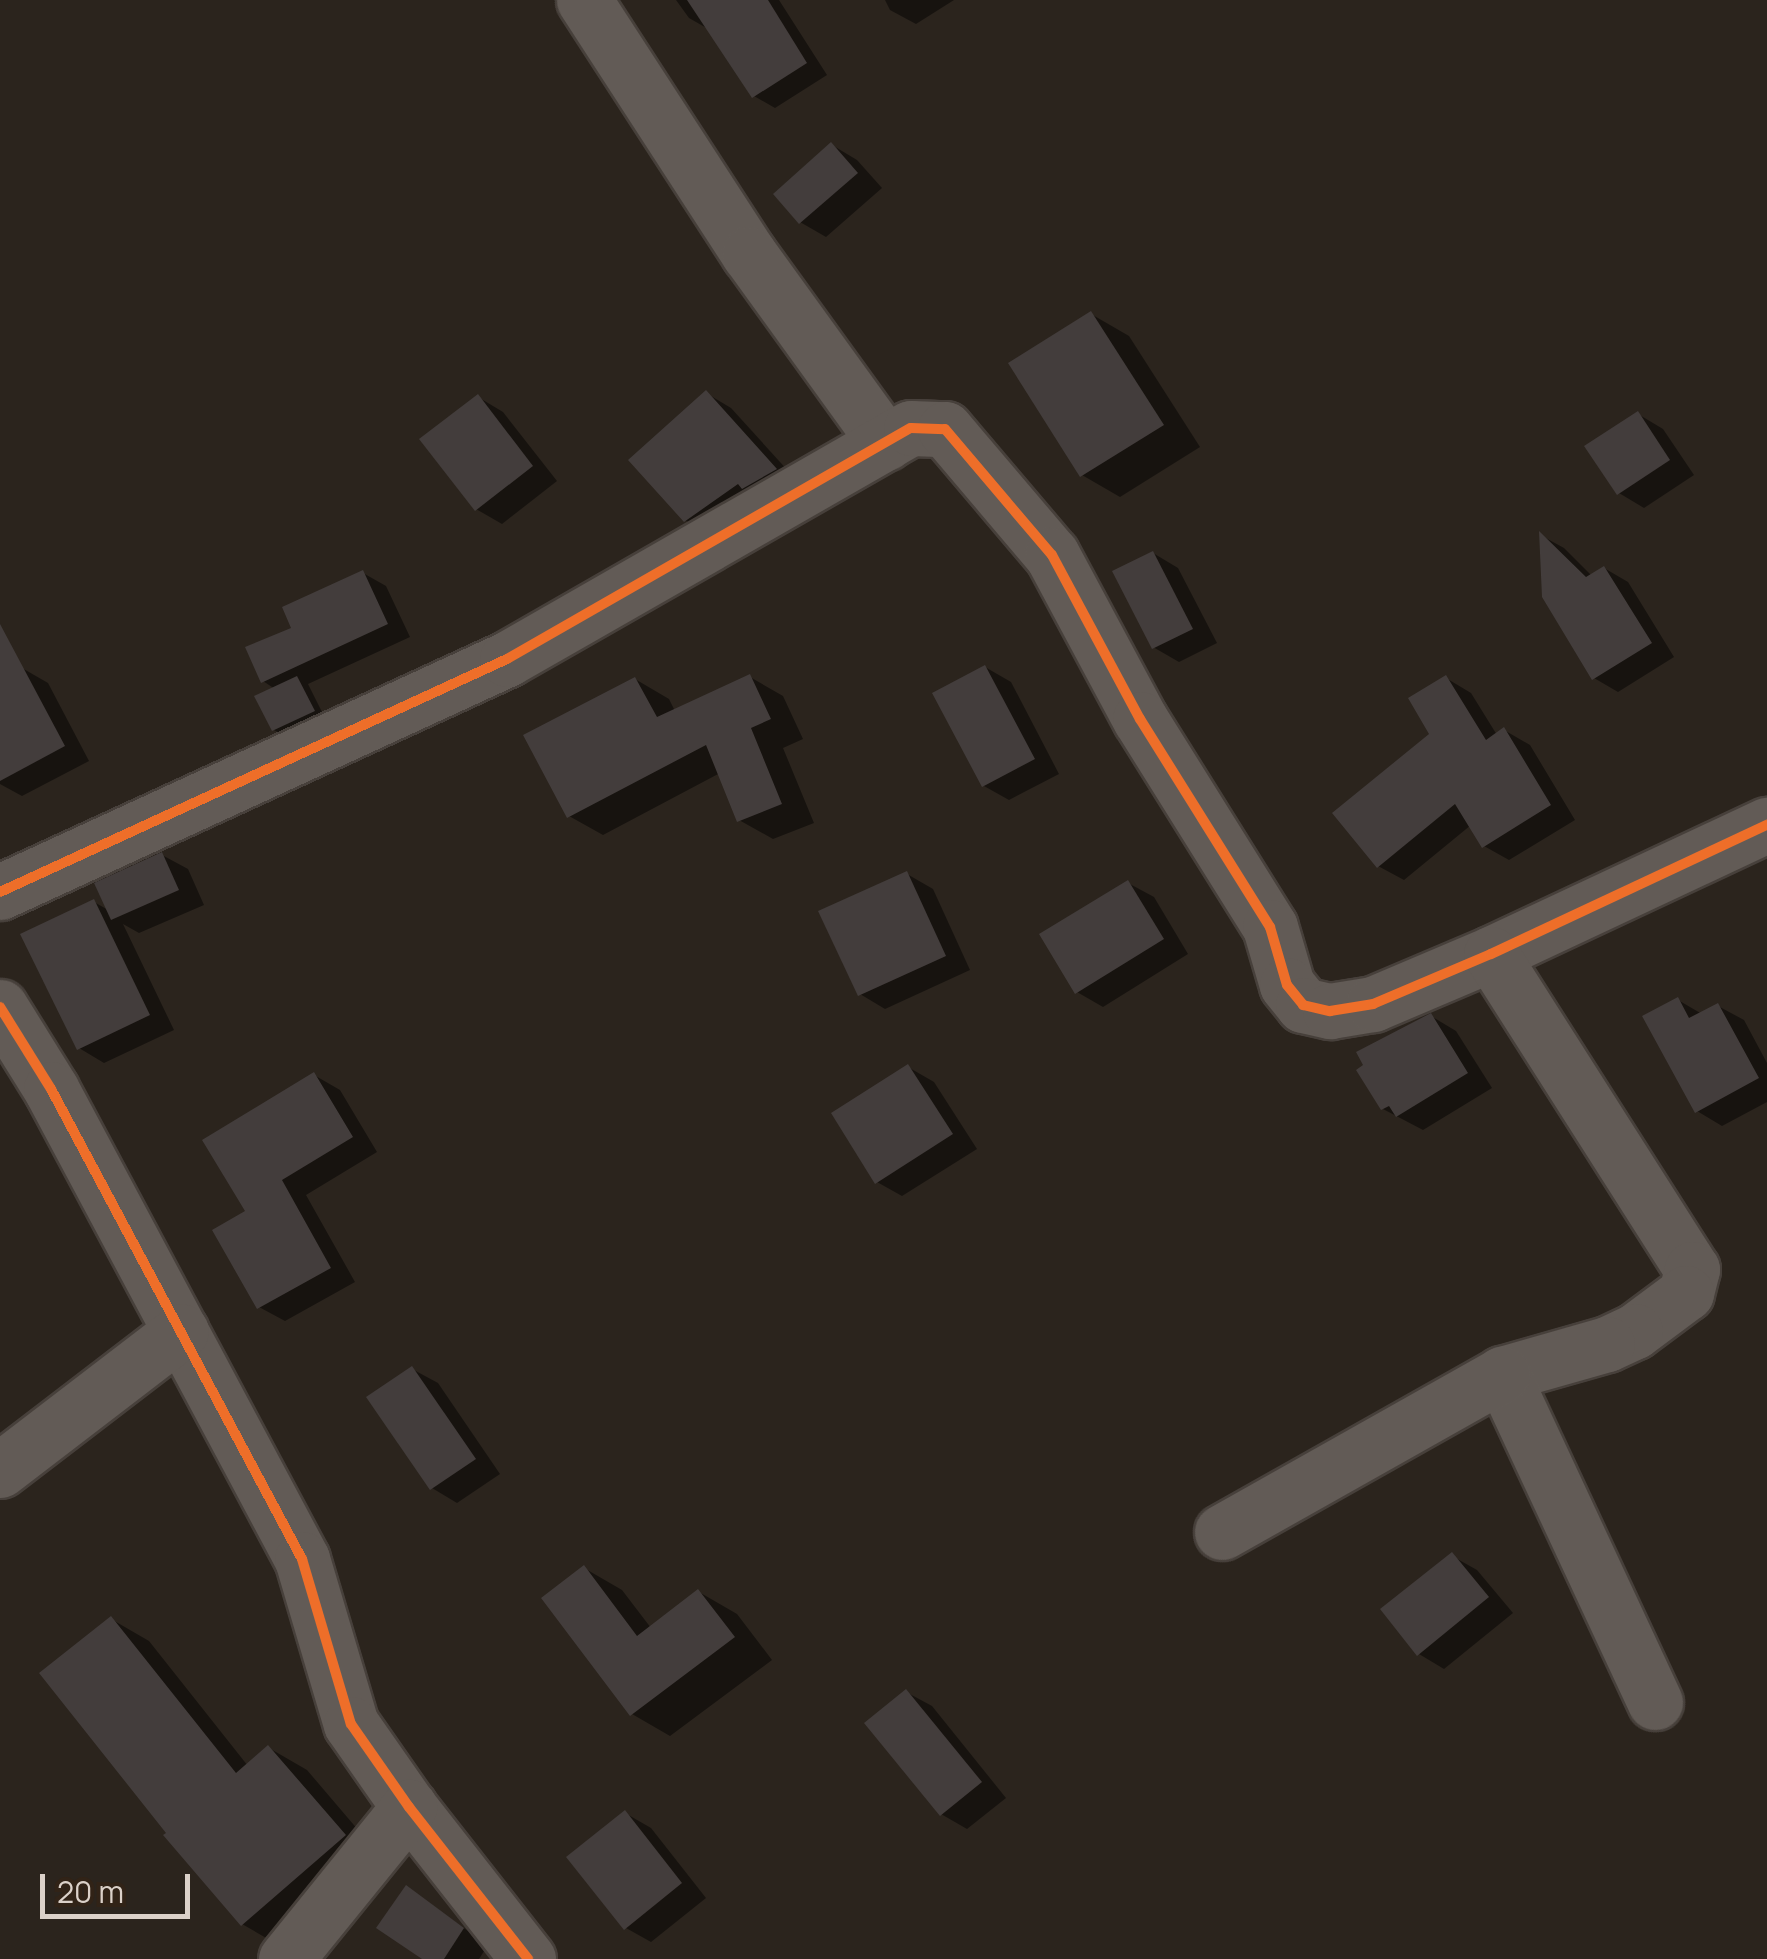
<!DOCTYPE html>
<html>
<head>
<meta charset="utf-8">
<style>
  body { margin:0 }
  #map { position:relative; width:1767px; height:1959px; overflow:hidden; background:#2b241d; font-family:Manrope,sans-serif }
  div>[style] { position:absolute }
  .shadow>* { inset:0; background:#0007 }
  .building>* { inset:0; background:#433d3c }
  .roads { filter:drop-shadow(2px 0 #47403b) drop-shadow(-2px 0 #47403b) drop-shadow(0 2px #47403b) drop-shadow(0 -2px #47403b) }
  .street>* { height:55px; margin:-27.5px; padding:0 27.5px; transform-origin:27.5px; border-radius:27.5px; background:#625b56 }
  .cycleway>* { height:10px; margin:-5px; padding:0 5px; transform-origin:5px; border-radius:5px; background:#ee6e29 }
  span { translate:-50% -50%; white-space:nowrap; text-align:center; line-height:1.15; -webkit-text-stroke:8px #312317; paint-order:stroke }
  .scale { position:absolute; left:40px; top:1874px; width:150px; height:45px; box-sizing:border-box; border:5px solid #dbd1c9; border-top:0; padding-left:12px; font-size:30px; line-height:35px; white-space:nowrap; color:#dbd1c9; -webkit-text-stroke:8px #312317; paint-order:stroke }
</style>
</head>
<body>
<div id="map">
  <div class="shadow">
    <i style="clip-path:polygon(676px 0,779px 0,827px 75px,775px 108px,754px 96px,710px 30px,689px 18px)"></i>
    <i style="clip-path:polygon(885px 0,954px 0,916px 24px,890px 10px)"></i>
    <i style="clip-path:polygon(832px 145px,857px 160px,882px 188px,826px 237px,800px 222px)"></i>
    <i style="clip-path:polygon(1091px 314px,1129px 336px,1200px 447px,1120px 497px,1082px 475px)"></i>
    <i style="clip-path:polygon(706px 393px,731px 408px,800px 484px,711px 535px,685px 520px)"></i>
    <i style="clip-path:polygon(478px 397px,503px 412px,557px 481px,502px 524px,476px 509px)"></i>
    <i style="clip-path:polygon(1638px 414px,1663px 429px,1694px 475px,1644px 508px,1619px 493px)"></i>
    <i style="clip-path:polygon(1542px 536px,1564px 548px,1592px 576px,1604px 568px,1628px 582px,1674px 657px,1618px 692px,1594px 678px)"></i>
    <i style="clip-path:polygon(1153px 553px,1178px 568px,1217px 643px,1179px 662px,1153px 647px)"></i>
    <i style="clip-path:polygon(363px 573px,386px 586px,410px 637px,308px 684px,325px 718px,286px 737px,274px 730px,275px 689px,263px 681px,295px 629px)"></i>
    <i style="clip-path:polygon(985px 667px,1011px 682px,1059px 774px,1009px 800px,984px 786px)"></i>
    <i style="clip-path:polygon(22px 668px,48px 683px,89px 761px,22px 796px,0 784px,0 680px)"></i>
    <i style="clip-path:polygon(750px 677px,783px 696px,803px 739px,783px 748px,814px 823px,773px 839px,739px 820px,720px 773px,603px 835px,569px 816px,635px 679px,669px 699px,675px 711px)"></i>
    <i style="clip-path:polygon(1446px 678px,1471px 693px,1497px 735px,1504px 730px,1530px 745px,1575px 820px,1509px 860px,1484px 846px,1471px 825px,1404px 880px,1378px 866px,1432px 734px)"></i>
    <i style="clip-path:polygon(162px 855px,188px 869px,204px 905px,139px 933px,123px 924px,174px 1030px,104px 1063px,79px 1048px,94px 902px,110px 911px)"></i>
    <i style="clip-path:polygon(907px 874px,933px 889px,970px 970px,885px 1009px,860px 994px)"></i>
    <i style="clip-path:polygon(1128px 883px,1154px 897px,1188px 954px,1103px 1007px,1077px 992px)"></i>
    <i style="clip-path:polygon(1678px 1000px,1702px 1014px,1718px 1006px,1744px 1020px,1767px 1063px,1767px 1102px,1722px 1126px,1697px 1111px)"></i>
    <i style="clip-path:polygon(1431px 1016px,1456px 1031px,1492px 1088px,1423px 1130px,1383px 1109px)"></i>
    <i style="clip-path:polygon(908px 1067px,934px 1082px,977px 1149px,902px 1196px,877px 1182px)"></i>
    <i style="clip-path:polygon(314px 1075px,340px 1090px,377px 1152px,306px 1195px,355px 1282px,285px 1321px,259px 1307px,249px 1212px)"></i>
    <i style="clip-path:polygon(412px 1369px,438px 1383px,500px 1474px,457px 1503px,432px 1488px)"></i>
    <i style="clip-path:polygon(1452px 1556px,1477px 1570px,1513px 1613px,1444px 1669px,1419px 1654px)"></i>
    <i style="clip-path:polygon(584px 1568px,622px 1590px,651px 1628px,699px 1592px,737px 1614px,772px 1660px,670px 1736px,632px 1714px)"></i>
    <i style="clip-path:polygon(111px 1619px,149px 1641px,248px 1766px,269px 1748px,307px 1770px,382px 1858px,280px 1946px,242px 1924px,170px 1833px)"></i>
    <i style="clip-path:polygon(906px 1692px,932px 1706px,1006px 1798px,967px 1829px,941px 1814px)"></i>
    <i style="clip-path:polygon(625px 1813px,651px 1828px,706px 1898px,651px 1942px,626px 1928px)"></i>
    <i style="clip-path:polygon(407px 1888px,488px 1945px,479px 1959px,426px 1959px)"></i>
  </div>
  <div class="building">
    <i style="clip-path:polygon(687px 0,768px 0,807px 63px,752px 98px)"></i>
    <i style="clip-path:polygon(831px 142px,858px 173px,799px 224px,773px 194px)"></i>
    <i style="clip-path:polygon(1091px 311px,1164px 425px,1080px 477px,1008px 363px)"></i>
    <i style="clip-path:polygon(706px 390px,777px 469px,742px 489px,738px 484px,684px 522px,628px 460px)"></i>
    <i style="clip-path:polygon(478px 394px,533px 466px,475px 511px,419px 439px)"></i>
    <i style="clip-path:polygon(1638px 411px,1670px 460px,1617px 495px,1584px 446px)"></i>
    <i style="clip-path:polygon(1539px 531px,1586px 577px,1604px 566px,1652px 643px,1592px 680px,1542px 597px)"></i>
    <i style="clip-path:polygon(1153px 551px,1193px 629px,1152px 649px,1112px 571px)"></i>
    <i style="clip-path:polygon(363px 570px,388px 624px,261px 683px,245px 647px,291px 628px,282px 607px)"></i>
    <i style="clip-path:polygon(0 624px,65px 746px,0 781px)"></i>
    <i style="clip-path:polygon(985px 665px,1035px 759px,982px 787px,932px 693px)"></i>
    <i style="clip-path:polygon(750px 674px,771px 719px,751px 728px,782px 804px,737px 822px,706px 745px,567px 818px,523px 735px,635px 677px,657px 717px)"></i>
    <i style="clip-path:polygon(1446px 675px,1486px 740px,1504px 727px,1551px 805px,1482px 848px,1455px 804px,1377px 868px,1332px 813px,1429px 734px,1408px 698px)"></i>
    <i style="clip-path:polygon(297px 676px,315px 711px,272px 731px,254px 696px)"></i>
    <i style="clip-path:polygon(162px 852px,179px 890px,111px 920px,94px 883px)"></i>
    <i style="clip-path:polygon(907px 871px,946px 956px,858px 996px,818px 911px)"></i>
    <i style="clip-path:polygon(1128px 880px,1164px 939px,1075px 994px,1039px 934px)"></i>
    <i style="clip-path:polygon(94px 899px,150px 1015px,77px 1050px,20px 934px)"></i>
    <i style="clip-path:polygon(1678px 997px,1689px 1018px,1718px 1003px,1759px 1078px,1695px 1113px,1642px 1016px)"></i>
    <i style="clip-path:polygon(1431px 1013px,1468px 1073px,1396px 1117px,1389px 1106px,1381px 1110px,1356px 1070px,1363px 1065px,1356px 1052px)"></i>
    <i style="clip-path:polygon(908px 1064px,953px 1134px,875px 1184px,831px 1113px)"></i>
    <i style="clip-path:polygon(314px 1072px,353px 1137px,282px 1180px,331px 1268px,257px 1309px,212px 1230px,245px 1211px,202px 1140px)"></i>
    <i style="clip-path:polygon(412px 1366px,476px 1459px,430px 1490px,366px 1397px)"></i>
    <i style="clip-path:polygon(1452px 1552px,1489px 1597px,1417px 1656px,1380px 1609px)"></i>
    <i style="clip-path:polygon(584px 1565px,637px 1636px,698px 1589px,735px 1637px,630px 1716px,541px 1598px)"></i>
    <i style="clip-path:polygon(111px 1616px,236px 1773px,268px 1745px,346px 1835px,241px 1926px,163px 1835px,166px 1833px,39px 1673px)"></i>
    <i style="clip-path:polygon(906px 1689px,982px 1782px,940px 1816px,864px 1723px)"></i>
    <i style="clip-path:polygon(625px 1810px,682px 1883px,624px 1930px,566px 1857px)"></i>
    <i style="clip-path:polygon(406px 1885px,464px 1928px,444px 1959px,422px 1959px,376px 1928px)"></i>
  </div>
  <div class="roads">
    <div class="street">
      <i style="left:584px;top:0;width:303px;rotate:57deg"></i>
      <i style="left:749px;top:254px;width:233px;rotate:54.1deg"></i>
      <i style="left:0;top:892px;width:558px;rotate:-24.68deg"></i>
      <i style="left:507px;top:659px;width:465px;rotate:-29.8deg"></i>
      <i style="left:911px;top:428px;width:34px;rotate:2deg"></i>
      <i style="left:945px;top:429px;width:165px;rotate:49.7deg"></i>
      <i style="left:1052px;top:555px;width:186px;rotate:61.8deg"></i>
      <i style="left:1140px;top:719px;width:245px;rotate:58deg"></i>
      <i style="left:1270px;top:927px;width:60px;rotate:73.7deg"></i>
      <i style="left:1287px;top:985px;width:26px;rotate:51deg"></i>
      <i style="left:1303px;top:1005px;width:28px;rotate:13deg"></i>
      <i style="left:1330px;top:1011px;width:44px;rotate:-9.2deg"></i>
      <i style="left:1373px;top:1004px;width:128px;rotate:-23deg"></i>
      <i style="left:1491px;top:954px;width:305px;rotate:-25.1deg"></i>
      <i style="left:1491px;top:954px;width:374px;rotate:57.5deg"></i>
      <i style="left:1692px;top:1269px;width:25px;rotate:104deg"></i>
      <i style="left:1686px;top:1293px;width:64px;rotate:143.3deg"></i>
      <i style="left:1635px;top:1331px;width:31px;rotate:155deg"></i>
      <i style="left:1607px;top:1344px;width:109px;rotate:164.1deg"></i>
      <i style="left:1502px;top:1374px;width:362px;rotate:65deg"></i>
      <i style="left:0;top:1007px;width:97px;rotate:58.1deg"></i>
      <i style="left:51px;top:1089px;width:533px;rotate:61.9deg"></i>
      <i style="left:302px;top:1559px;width:172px;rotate:73.5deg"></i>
      <i style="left:351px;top:1724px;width:101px;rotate:55.1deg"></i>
      <i style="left:409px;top:1807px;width:193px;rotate:51.9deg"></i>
      <i style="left:0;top:1470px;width:228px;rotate:-37.5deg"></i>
      <i style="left:1222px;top:1532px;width:322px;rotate:-29.4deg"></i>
      <i style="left:286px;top:1959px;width:196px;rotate:-51deg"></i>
    </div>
  </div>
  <div class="cycleway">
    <i style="left:0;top:892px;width:558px;rotate:-24.68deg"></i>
    <i style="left:507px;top:659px;width:465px;rotate:-29.8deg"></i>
    <i style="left:911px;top:428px;width:34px;rotate:2deg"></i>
    <i style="left:945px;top:429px;width:165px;rotate:49.7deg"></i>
    <i style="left:1052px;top:555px;width:186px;rotate:61.8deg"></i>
    <i style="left:1140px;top:719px;width:245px;rotate:58deg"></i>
    <i style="left:1270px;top:927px;width:60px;rotate:73.7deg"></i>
    <i style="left:1287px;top:985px;width:26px;rotate:51deg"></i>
    <i style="left:1303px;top:1005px;width:28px;rotate:13deg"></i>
    <i style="left:1330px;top:1011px;width:44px;rotate:-9.2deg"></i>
    <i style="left:1373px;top:1004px;width:128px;rotate:-23deg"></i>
    <i style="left:1491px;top:954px;width:305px;rotate:-25.1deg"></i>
    <i style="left:0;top:1007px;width:97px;rotate:58.1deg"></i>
    <i style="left:51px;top:1089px;width:533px;rotate:61.9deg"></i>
    <i style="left:302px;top:1559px;width:172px;rotate:73.5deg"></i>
    <i style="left:351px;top:1724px;width:101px;rotate:55.1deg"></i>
    <i style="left:409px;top:1807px;width:193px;rotate:51.9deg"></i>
  </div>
  <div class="scale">20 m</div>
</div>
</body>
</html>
